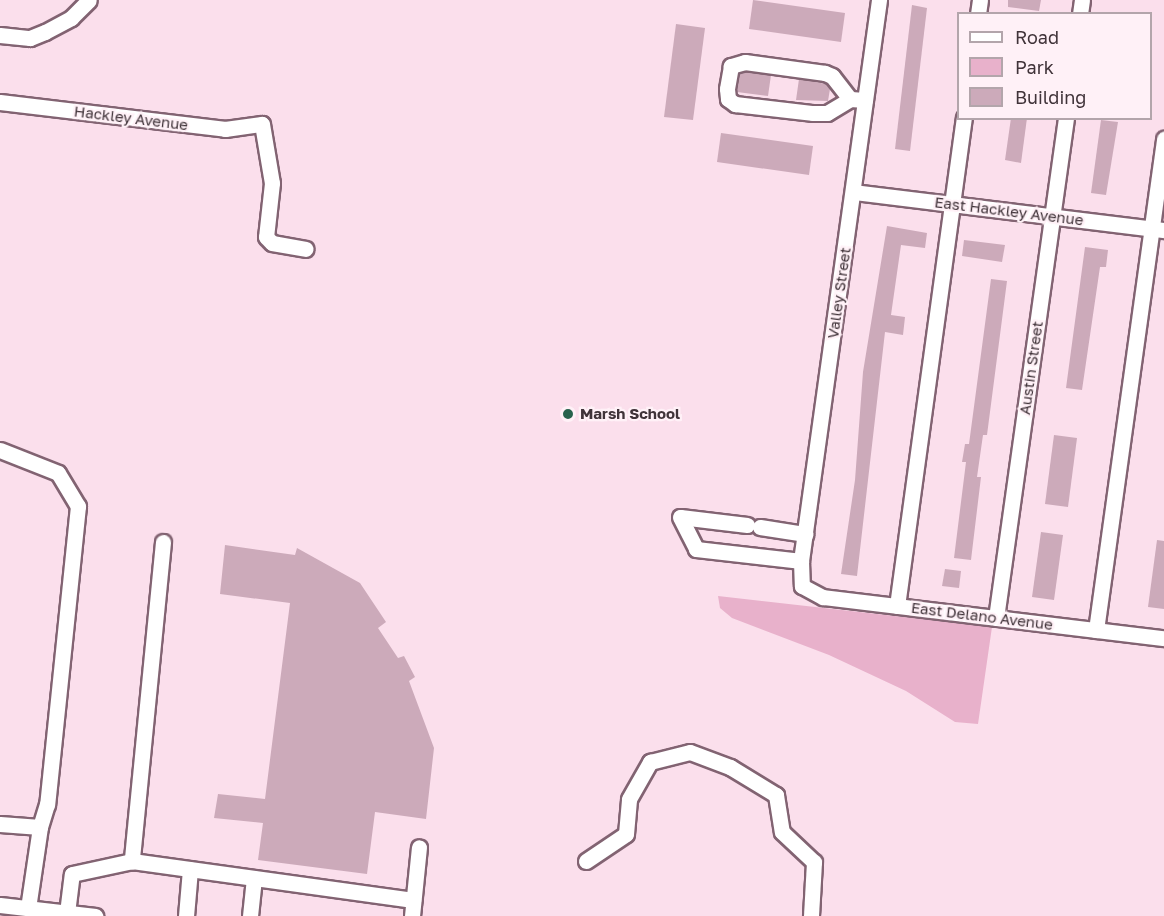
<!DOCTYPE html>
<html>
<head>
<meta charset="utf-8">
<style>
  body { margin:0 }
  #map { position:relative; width:1164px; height:916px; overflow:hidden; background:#fbdfec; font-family:"Golos Text",sans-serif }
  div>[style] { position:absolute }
  .green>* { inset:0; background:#e8b1cb }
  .building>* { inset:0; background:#ccaaba }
  .roads { filter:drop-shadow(2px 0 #826372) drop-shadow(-2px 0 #826372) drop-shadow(0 2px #826372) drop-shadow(0 -2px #826372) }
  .minor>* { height:15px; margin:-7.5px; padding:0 7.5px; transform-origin:7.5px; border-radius:7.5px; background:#fff }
  .dots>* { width:16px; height:16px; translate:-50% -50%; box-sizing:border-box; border:3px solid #fff1f7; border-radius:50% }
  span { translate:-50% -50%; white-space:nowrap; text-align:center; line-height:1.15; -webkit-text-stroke:4.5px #fff1f7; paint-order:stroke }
  .street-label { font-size:15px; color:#403339 }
  .poi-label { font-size:15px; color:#403339; font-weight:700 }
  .left { translate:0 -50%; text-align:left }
  .legend { position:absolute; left:957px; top:12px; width:195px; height:108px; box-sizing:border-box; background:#fff1f7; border:2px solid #b3a5ab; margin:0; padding:8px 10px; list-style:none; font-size:18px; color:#403339 }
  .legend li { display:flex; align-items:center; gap:12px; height:30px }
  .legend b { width:30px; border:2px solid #b3a5ab }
</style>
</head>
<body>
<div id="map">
  <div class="green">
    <i style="clip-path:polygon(718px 596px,992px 627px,978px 724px,955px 722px,906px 691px,829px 655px,732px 618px,720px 608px)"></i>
  </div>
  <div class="building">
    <i style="clip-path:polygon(753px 0,845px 13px,841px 42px,749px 29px)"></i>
    <i style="clip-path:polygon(1008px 0,1041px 0,1039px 11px,1008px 7px)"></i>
    <i style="clip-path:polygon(912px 5px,927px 8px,910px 151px,895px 149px)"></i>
    <i style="clip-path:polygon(676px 24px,705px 28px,693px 120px,664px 117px)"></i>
    <i style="clip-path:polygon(746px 72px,771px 75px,768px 96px,737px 92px,740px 74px)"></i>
    <i style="clip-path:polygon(799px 79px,826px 84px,830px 89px,828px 101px,796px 100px)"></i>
    <i style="clip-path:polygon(1011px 118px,1027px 118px,1021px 163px,1005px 160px)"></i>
    <i style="clip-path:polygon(1101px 120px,1118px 122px,1106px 195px,1091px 193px)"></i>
    <i style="clip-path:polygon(721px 133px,813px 146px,809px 175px,717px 162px)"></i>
    <i style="clip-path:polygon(887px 226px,927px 233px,925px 248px,901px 245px,891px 315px,905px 317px,903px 335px,885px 332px,857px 576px,841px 574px,855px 480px,863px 372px)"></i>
    <i style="clip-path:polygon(964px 240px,1005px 245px,1002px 262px,962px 256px)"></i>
    <i style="clip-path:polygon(1085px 247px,1108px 250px,1106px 267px,1100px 267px,1082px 390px,1066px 388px)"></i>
    <i style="clip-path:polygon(991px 279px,1007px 281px,987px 435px,983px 435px,977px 477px,981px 477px,971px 560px,954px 558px,966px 462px,962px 462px,965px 444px,969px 444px)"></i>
    <i style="clip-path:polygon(1054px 435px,1077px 438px,1068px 507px,1045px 504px)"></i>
    <i style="clip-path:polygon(1041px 532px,1063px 535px,1054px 600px,1032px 597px)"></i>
    <i style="clip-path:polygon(1157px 540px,1164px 541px,1164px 609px,1148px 607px)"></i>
    <i style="clip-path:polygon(225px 545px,295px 555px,297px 548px,360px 583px,386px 622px,378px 628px,398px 658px,404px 656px,415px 677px,409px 681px,434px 748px,426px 819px,375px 812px,367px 874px,258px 860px,263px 823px,214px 818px,218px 794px,265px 799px,290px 603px,220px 594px)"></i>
    <i style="clip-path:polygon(945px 569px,961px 571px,959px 588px,942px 586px)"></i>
  </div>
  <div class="roads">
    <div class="minor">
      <i style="left:879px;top:0;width:566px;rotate:97.92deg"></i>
      <i style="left:801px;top:561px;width:25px;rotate:88deg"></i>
      <i style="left:802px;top:586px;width:24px;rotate:28deg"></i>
      <i style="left:823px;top:597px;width:343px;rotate:6.9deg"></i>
      <i style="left:978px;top:14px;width:14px;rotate:-82deg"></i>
      <i style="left:1080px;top:14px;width:14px;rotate:-82deg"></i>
      <i style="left:0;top:35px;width:30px;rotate:6deg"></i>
      <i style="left:30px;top:38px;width:16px;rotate:-22deg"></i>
      <i style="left:45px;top:32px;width:30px;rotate:-28deg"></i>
      <i style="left:71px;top:18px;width:25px;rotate:-45deg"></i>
      <i style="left:850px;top:99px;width:29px;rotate:-128deg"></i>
      <i style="left:832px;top:76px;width:8px;rotate:-157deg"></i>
      <i style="left:825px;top:73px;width:81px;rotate:-172.2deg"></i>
      <i style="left:745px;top:62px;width:15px;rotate:164deg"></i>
      <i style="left:731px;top:66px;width:23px;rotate:100deg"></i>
      <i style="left:727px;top:89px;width:10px;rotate:84deg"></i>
      <i style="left:728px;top:99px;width:9px;rotate:36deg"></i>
      <i style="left:735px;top:104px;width:79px;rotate:6.6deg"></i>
      <i style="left:813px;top:113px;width:14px"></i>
      <i style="left:827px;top:113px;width:27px;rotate:-31deg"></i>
      <i style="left:850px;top:99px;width:15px;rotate:4deg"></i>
      <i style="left:0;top:102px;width:227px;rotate:6.8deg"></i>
      <i style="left:225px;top:129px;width:37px;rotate:-8deg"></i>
      <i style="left:262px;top:124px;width:60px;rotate:80.4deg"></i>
      <i style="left:272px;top:183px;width:54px;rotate:96.3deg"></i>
      <i style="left:266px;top:237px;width:8px;rotate:45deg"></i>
      <i style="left:272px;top:243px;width:34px;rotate:10deg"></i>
      <i style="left:854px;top:192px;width:312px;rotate:7deg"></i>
      <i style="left:0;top:450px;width:62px;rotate:21.6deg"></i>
      <i style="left:58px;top:473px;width:39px;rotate:59deg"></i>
      <i style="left:78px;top:506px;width:300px;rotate:95.9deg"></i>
      <i style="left:47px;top:804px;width:24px;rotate:107deg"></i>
      <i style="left:747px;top:525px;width:67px;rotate:-173.2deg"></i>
      <i style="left:680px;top:517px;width:36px;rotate:63deg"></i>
      <i style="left:696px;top:549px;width:106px;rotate:6.5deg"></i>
      <i style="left:760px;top:527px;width:46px;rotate:8.8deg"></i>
      <i style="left:163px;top:542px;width:321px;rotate:95.6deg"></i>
      <i style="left:132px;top:861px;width:284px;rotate:7.9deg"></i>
      <i style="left:897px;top:606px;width:493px;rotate:-82.2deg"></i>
      <i style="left:996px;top:618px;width:505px;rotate:-82.03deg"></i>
      <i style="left:1096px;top:630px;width:496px;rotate:-82.1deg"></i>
      <i style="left:0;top:824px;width:40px;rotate:4.3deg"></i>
      <i style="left:40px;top:827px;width:82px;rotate:98.4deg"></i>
      <i style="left:586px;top:861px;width:48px;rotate:-34deg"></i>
      <i style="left:626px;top:834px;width:35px;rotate:-85deg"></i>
      <i style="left:629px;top:799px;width:43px;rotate:-60.4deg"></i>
      <i style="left:650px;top:762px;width:41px;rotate:-14deg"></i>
      <i style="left:690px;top:752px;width:43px;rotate:20.6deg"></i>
      <i style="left:730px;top:767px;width:54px;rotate:31.3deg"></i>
      <i style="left:776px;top:795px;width:37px;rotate:81deg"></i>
      <i style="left:782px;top:832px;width:44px;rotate:43.2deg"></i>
      <i style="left:814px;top:862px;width:54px;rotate:93.2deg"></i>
      <i style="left:0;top:905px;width:96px;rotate:6.6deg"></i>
      <i style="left:67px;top:913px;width:39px;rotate:-83deg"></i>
      <i style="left:72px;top:874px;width:61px;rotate:-12.2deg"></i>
      <i style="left:186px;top:916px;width:47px;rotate:-85.1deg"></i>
      <i style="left:250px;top:916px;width:38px;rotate:-84deg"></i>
      <i style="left:412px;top:916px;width:69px;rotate:-84.2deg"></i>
    </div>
  </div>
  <div class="dots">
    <i style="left:568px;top:414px;background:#28634d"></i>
  </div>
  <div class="street-label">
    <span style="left:131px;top:118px;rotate:7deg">Hackley Avenue</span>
    <span style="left:1009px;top:211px;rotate:7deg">East Hackley Avenue</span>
    <span style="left:839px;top:293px;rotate:-82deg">Valley Street</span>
    <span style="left:1031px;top:368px;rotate:-82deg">Austin Street</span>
    <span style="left:982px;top:616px;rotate:7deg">East Delano Avenue</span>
  </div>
  <div class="poi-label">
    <span class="left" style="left:580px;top:414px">Marsh School</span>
  </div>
  <ul class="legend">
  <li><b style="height:8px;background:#fff"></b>Road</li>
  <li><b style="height:16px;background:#e8b1cb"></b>Park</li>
  <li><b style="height:16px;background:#ccaaba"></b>Building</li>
  </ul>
</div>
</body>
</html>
